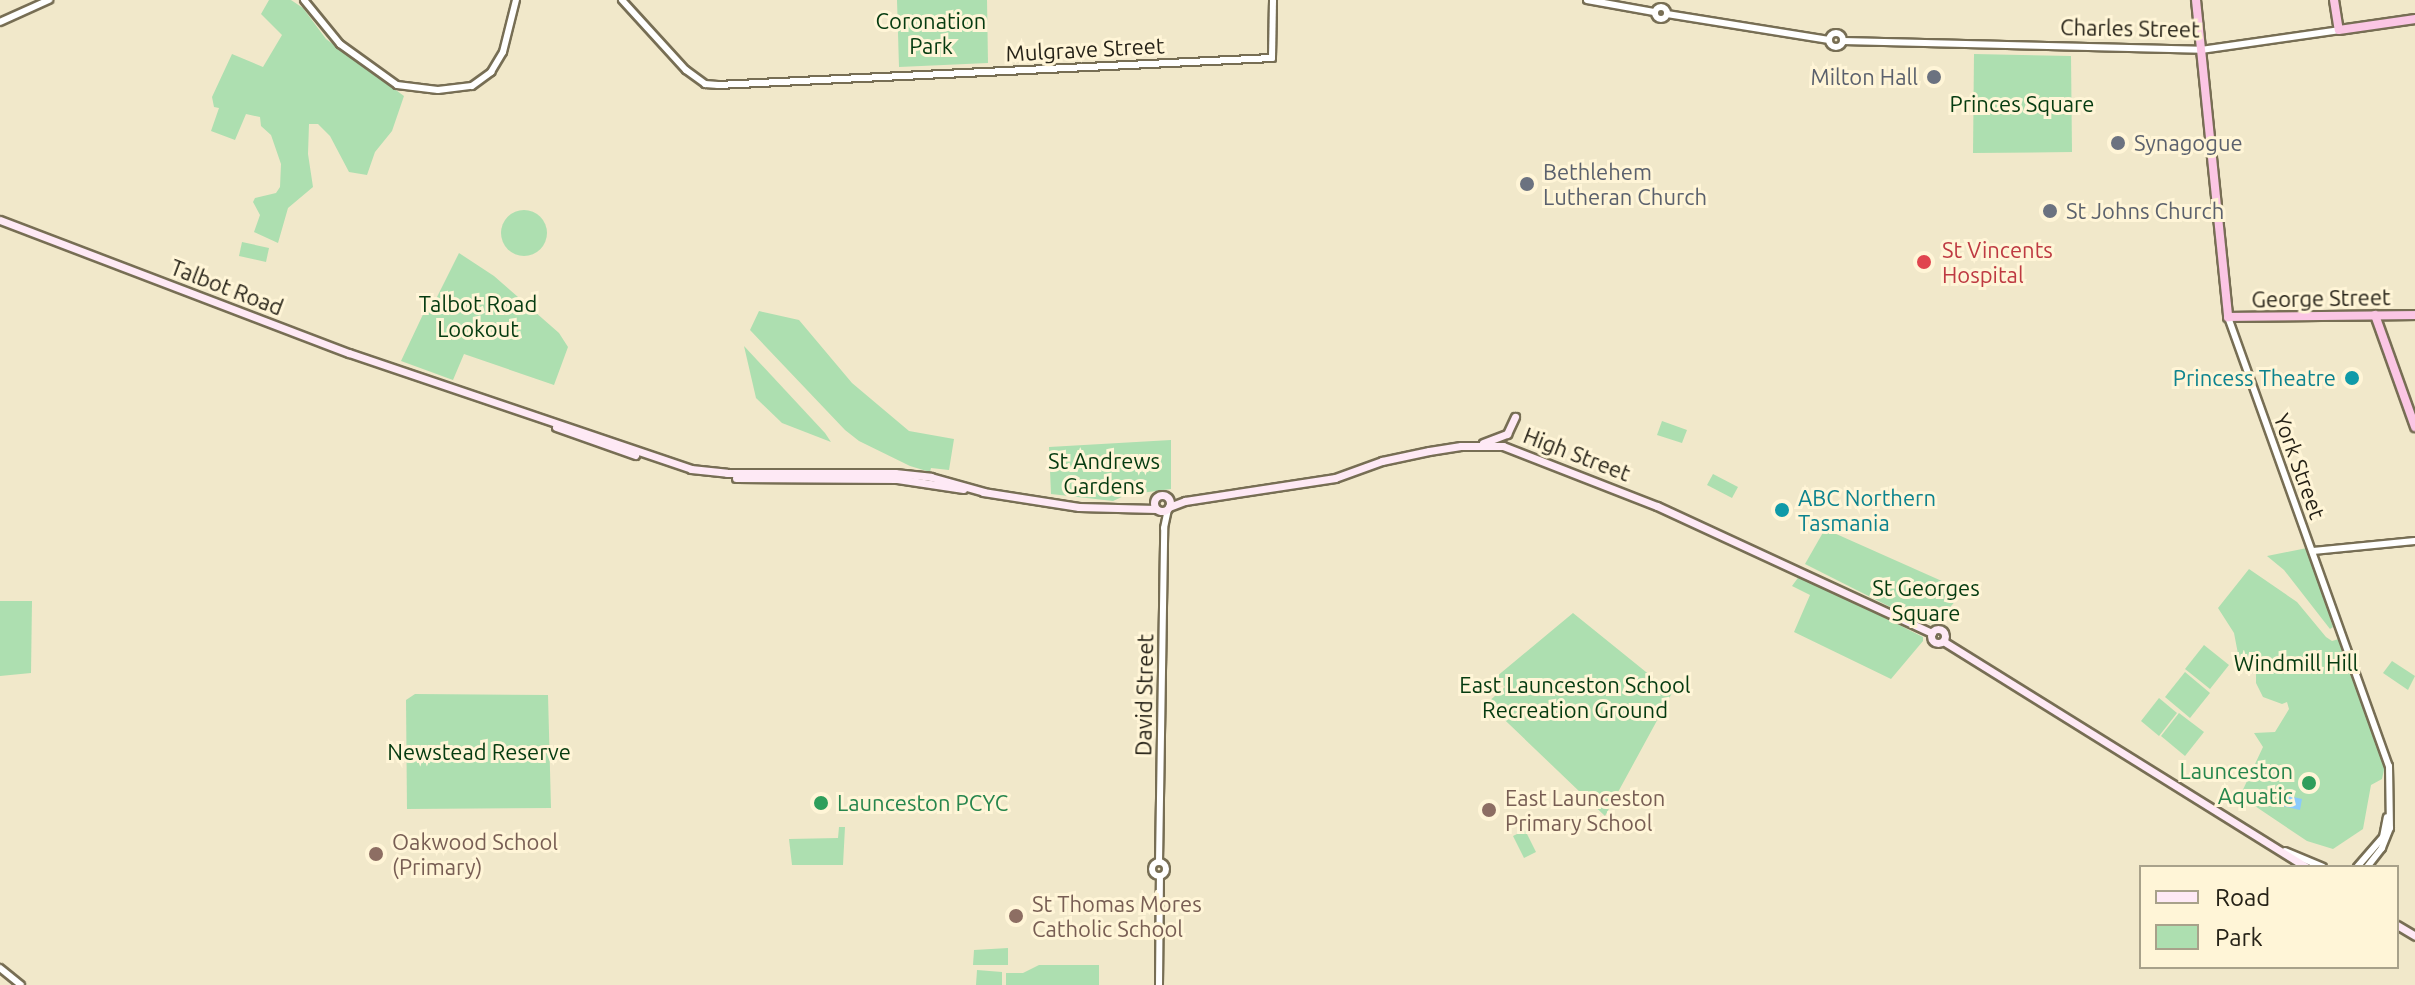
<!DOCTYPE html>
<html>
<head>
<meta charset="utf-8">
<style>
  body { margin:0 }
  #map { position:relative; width:2415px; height:985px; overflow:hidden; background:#f1e8ca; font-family:Ubuntu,sans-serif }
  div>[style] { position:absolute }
  .green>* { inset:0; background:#addfb0 }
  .round { border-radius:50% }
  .water>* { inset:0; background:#8bcafb }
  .roads { filter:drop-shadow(2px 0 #776e54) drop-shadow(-2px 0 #776e54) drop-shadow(0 2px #776e54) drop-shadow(0 -2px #776e54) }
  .tertiary>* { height:6px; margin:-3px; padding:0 3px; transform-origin:3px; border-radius:3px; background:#fff }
  .tertiary>.ring { margin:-3px; padding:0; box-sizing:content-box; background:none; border:6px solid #fff; border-radius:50% }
  .secondary>* { height:7px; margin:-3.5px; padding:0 3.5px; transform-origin:3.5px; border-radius:3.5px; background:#fee9f5 }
  .secondary>.ring { margin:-3.5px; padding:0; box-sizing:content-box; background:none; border:7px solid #fee9f5; border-radius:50% }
  .trunk>* { height:8px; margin:-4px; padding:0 4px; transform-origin:4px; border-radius:4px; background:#fbc6e4 }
  .dots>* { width:22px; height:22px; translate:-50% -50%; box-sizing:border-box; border:4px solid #fff5d7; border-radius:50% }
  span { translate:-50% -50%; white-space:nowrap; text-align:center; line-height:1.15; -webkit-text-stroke:6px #fff5d7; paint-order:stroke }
  .park-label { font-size:22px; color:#053b10 }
  .street-label { font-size:22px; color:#262217 }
  .worship-label { font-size:22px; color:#5b616d }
  .right { translate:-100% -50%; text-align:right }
  .left { translate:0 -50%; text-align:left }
  .health-label { font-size:22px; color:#be3a42 }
  .culture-label { font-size:22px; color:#0d838f }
  .leisure-label { font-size:22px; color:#27864d }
  .education-label { font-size:22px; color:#785e54 }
  .legend { position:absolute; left:2139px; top:865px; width:260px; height:104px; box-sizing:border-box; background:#fff5d7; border:2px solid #a8a18a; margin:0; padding:10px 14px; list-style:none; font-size:24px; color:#262217 }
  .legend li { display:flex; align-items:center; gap:16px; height:40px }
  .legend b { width:40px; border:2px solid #a8a18a }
</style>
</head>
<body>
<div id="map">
  <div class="green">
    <i style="clip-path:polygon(269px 0,291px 0,303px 8px,326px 39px,404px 96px,392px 131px,375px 152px,367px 175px,349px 172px,330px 136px,318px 124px,309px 124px,308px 154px,313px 187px,288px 208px,278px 243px,254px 232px,260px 215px,253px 202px,255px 198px,276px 193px,280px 187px,281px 164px,271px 135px,261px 126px,260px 117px,246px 114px,235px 140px,211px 131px,219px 108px,214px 107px,212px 97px,232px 54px,263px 67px,282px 35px,261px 14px)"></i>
    <i style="clip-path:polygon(897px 0,987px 0,988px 63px,899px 67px)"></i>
    <i style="clip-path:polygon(1974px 54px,2071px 56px,2072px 152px,1973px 153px)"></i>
    <i class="round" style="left:501px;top:210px;width:46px;height:46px"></i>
    <i style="clip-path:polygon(242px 242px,269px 248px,266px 262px,239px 256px)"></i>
    <i style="clip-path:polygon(459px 253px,494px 276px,559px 333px,568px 347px,554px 385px,464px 354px,453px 380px,401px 361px,427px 306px,432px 307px)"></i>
    <i style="clip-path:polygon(759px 311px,799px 320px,852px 383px,909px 431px,954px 439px,949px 470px,931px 468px,930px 472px,910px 466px,859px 441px,845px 430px,750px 330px)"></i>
    <i style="clip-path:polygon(744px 346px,825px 433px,831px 442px,782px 423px,756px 398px)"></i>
    <i style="clip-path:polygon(1662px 421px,1687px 430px,1682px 443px,1657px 435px)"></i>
    <i style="clip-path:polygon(1171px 440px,1171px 489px,1126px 495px,1113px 501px,1051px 494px,1049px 447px)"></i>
    <i style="clip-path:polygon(1713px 474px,1738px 487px,1732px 498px,1707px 485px)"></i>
    <i style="clip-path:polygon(1825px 529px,1962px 590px,1963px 592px,1935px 625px,1914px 619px,1805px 564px)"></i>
    <i style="clip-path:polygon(2307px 548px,2333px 627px,2330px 629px,2284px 570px,2267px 556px)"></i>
    <i style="clip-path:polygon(2249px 569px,2297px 602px,2326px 637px,2332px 641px,2339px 639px,2380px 746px,2385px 765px,2382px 779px,2371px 785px,2363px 829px,2333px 849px,2307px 841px,2240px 796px,2263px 747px,2254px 733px,2275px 732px,2289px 709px,2287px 702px,2282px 704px,2263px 697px,2256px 683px,2256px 667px,2239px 659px,2234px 633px,2218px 608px)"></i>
    <i style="clip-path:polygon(1800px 575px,1923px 637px,1923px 641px,1891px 679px,1794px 632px,1810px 595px,1792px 586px)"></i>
    <i style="clip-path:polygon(0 601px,32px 601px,31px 673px,0 676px)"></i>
    <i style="clip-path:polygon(1573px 613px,1672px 693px,1605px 816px,1487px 703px,1505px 687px,1496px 677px)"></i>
    <i style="clip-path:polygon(2204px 645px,2229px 665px,2210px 689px,2185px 669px)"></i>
    <i style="clip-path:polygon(2392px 661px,2415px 676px,2408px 690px,2383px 673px)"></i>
    <i style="clip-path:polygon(2185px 672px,2210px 693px,2190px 718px,2165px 697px)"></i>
    <i style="clip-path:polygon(415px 694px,548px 695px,551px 808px,407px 809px,406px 700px)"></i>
    <i style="clip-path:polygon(2159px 698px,2177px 713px,2159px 736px,2141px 721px)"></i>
    <i style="clip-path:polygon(2179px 713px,2204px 732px,2185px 756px,2161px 736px)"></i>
    <i style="clip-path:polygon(839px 827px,845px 827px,843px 865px,792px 865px,789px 839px,838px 838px)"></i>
    <i style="clip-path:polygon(1525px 830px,1536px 852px,1524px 858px,1513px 836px)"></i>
    <i style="clip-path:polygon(1008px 948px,1008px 965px,973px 965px,974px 950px)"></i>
    <i style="clip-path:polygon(1039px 965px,1099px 965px,1099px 985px,1006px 985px,1006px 973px,1023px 973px)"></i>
    <i style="clip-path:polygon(977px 970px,1002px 972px,1002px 985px,976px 985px)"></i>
  </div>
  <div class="water">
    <i style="clip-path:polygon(2280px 794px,2302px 799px,2300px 810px,2278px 805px)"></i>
  </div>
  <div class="roads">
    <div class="tertiary">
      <i style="left:304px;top:0;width:57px;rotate:50.7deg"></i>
      <i style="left:340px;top:44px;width:70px;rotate:35.7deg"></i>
      <i style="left:397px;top:85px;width:41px;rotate:7deg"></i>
      <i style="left:438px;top:90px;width:34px;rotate:-7deg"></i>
      <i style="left:472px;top:86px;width:24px;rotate:-36deg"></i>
      <i style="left:491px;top:72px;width:23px;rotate:-59deg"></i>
      <i style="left:503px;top:52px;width:54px;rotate:-76deg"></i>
      <i style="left:622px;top:0;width:95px;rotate:47.6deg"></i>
      <i style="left:686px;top:70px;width:24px;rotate:36deg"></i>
      <i style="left:705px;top:84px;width:13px;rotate:4deg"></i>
      <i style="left:718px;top:85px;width:555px;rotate:-2.79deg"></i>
      <i style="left:1272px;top:58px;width:58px;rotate:-89deg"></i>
      <i style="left:1587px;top:0;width:68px;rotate:10.2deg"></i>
      <i class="ring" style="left:1655px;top:7px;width:6px;height:6px"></i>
      <i style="left:1667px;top:14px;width:164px;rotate:9.1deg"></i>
      <i style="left:0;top:22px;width:54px;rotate:-24.2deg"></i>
      <i class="ring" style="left:1829px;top:33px;width:8px;height:8px"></i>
      <i style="left:1843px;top:41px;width:358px;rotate:1.4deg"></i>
      <i style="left:2201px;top:50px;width:139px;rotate:-8.2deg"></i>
      <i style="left:2228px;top:317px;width:477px;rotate:70.3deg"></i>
      <i style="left:2389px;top:766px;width:62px;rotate:89.1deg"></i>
      <i style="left:2390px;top:828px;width:22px;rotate:112deg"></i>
      <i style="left:2382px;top:848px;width:24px;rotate:128deg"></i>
      <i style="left:2313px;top:551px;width:102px;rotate:-5.6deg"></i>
      <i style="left:2285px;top:851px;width:41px;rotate:22.8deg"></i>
      <i class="ring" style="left:1152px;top:862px;width:8px;height:8px"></i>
      <i style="left:1159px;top:862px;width:334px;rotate:-89.1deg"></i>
      <i style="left:1164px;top:528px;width:19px;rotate:-78deg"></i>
      <i style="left:2357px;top:867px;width:40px;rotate:-49deg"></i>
      <i style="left:2383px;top:837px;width:20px;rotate:-79deg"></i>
      <i style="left:0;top:968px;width:27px;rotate:39deg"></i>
      <i style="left:1159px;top:985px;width:109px;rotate:-89.5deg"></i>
    </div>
    <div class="secondary">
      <i style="left:0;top:220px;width:373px;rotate:20.9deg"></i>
      <i style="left:349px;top:353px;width:361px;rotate:18.7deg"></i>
      <i style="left:691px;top:469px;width:36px;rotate:6deg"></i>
      <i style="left:727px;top:473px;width:168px"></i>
      <i style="left:895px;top:473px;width:36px;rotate:6deg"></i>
      <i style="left:931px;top:477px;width:55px;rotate:15.8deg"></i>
      <i style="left:556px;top:427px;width:84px;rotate:19.5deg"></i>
      <i style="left:1483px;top:443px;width:26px;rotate:-21deg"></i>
      <i style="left:1507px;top:434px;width:19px;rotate:-65deg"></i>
      <i style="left:736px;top:478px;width:161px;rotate:0.4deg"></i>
      <i style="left:897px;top:479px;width:67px;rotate:8.6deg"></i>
      <i style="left:983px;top:492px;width:97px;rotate:8.9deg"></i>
      <i style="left:1079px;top:507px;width:77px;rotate:1.5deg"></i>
      <i class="ring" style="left:1154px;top:495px;width:9px;height:9px"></i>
      <i style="left:1169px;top:507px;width:17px;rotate:-21deg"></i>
      <i style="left:1185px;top:501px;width:152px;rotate:-8.7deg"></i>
      <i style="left:1335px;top:478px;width:50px;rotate:-19.9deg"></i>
      <i style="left:1382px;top:461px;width:48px;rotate:-12deg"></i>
      <i style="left:1429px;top:451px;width:32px;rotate:-9deg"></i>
      <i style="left:1461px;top:446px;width:42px"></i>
      <i style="left:1503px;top:446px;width:165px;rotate:21.3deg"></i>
      <i style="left:1657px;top:506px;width:303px;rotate:24.8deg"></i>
      <i class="ring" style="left:1931px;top:629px;width:7px;height:7px"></i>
      <i style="left:1943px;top:641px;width:428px;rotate:31.9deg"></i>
      <i style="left:2397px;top:925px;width:21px;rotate:31deg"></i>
    </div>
    <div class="trunk">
      <i style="left:2196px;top:0;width:319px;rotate:84.2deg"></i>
      <i style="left:2228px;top:317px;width:187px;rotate:-0.6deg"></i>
      <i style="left:2334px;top:0;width:30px;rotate:81deg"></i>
      <i style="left:2339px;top:30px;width:77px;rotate:-8.2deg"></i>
      <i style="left:2375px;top:315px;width:119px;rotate:70.3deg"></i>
    </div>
  </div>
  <div class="dots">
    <i style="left:1934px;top:77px;background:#6b7280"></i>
    <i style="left:2118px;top:143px;background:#6b7280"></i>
    <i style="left:1527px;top:184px;background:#6b7280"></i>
    <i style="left:2050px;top:211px;background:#6b7280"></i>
    <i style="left:1924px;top:262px;background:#e0444e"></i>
    <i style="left:2352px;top:378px;background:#0f9aa8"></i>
    <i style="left:1782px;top:510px;background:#0f9aa8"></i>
    <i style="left:2309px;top:783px;background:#2e9e5b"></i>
    <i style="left:821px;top:803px;background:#2e9e5b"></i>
    <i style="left:1489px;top:810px;background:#8d6e63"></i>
    <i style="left:376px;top:854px;background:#8d6e63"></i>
    <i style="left:1016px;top:916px;background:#8d6e63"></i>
  </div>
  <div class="park-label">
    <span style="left:931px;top:33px">Coronation<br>Park</span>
    <span style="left:2022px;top:104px">Princes Square</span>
    <span style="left:478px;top:316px">Talbot Road<br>Lookout</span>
    <span style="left:1104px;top:473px">St Andrews<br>Gardens</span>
    <span style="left:1926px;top:600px">St Georges<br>Square</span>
    <span style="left:2296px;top:663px">Windmill Hill</span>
    <span style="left:1575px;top:697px">East Launceston School<br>Recreation Ground</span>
    <span style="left:479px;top:752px">Newstead Reserve</span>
  </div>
  <div class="street-label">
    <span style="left:2130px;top:28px;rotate:1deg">Charles Street</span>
    <span style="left:1085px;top:49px;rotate:-3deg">Mulgrave Street</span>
    <span style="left:227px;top:287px;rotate:21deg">Talbot Road</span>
    <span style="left:2321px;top:298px;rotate:-1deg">George Street</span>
    <span style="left:1577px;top:454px;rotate:21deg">High Street</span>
    <span style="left:2300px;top:466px;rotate:70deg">York Street</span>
    <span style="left:1144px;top:695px;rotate:-89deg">David Street</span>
  </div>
  <div class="worship-label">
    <span class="right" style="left:1918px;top:77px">Milton Hall</span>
    <span class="left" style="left:2134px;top:143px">Synagogue</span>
    <span class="left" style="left:1543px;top:184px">Bethlehem<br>Lutheran Church</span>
    <span class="left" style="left:2066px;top:211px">St Johns Church</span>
  </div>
  <div class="health-label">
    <span class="left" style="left:1942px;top:262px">St Vincents<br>Hospital</span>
  </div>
  <div class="culture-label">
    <span class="right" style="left:2336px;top:378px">Princess Theatre</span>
    <span class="left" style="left:1798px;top:510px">ABC Northern<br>Tasmania</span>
  </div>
  <div class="leisure-label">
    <span class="right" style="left:2293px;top:783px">Launceston<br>Aquatic</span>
    <span class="left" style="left:837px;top:803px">Launceston PCYC</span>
  </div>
  <div class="education-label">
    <span class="left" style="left:1505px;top:810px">East Launceston<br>Primary School</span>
    <span class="left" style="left:392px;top:854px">Oakwood School<br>(Primary)</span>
    <span class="left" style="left:1032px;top:916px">St Thomas Mores<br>Catholic School</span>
  </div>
  <ul class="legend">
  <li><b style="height:10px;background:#fee9f5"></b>Road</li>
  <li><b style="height:22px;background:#addfb0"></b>Park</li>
  </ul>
</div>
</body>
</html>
